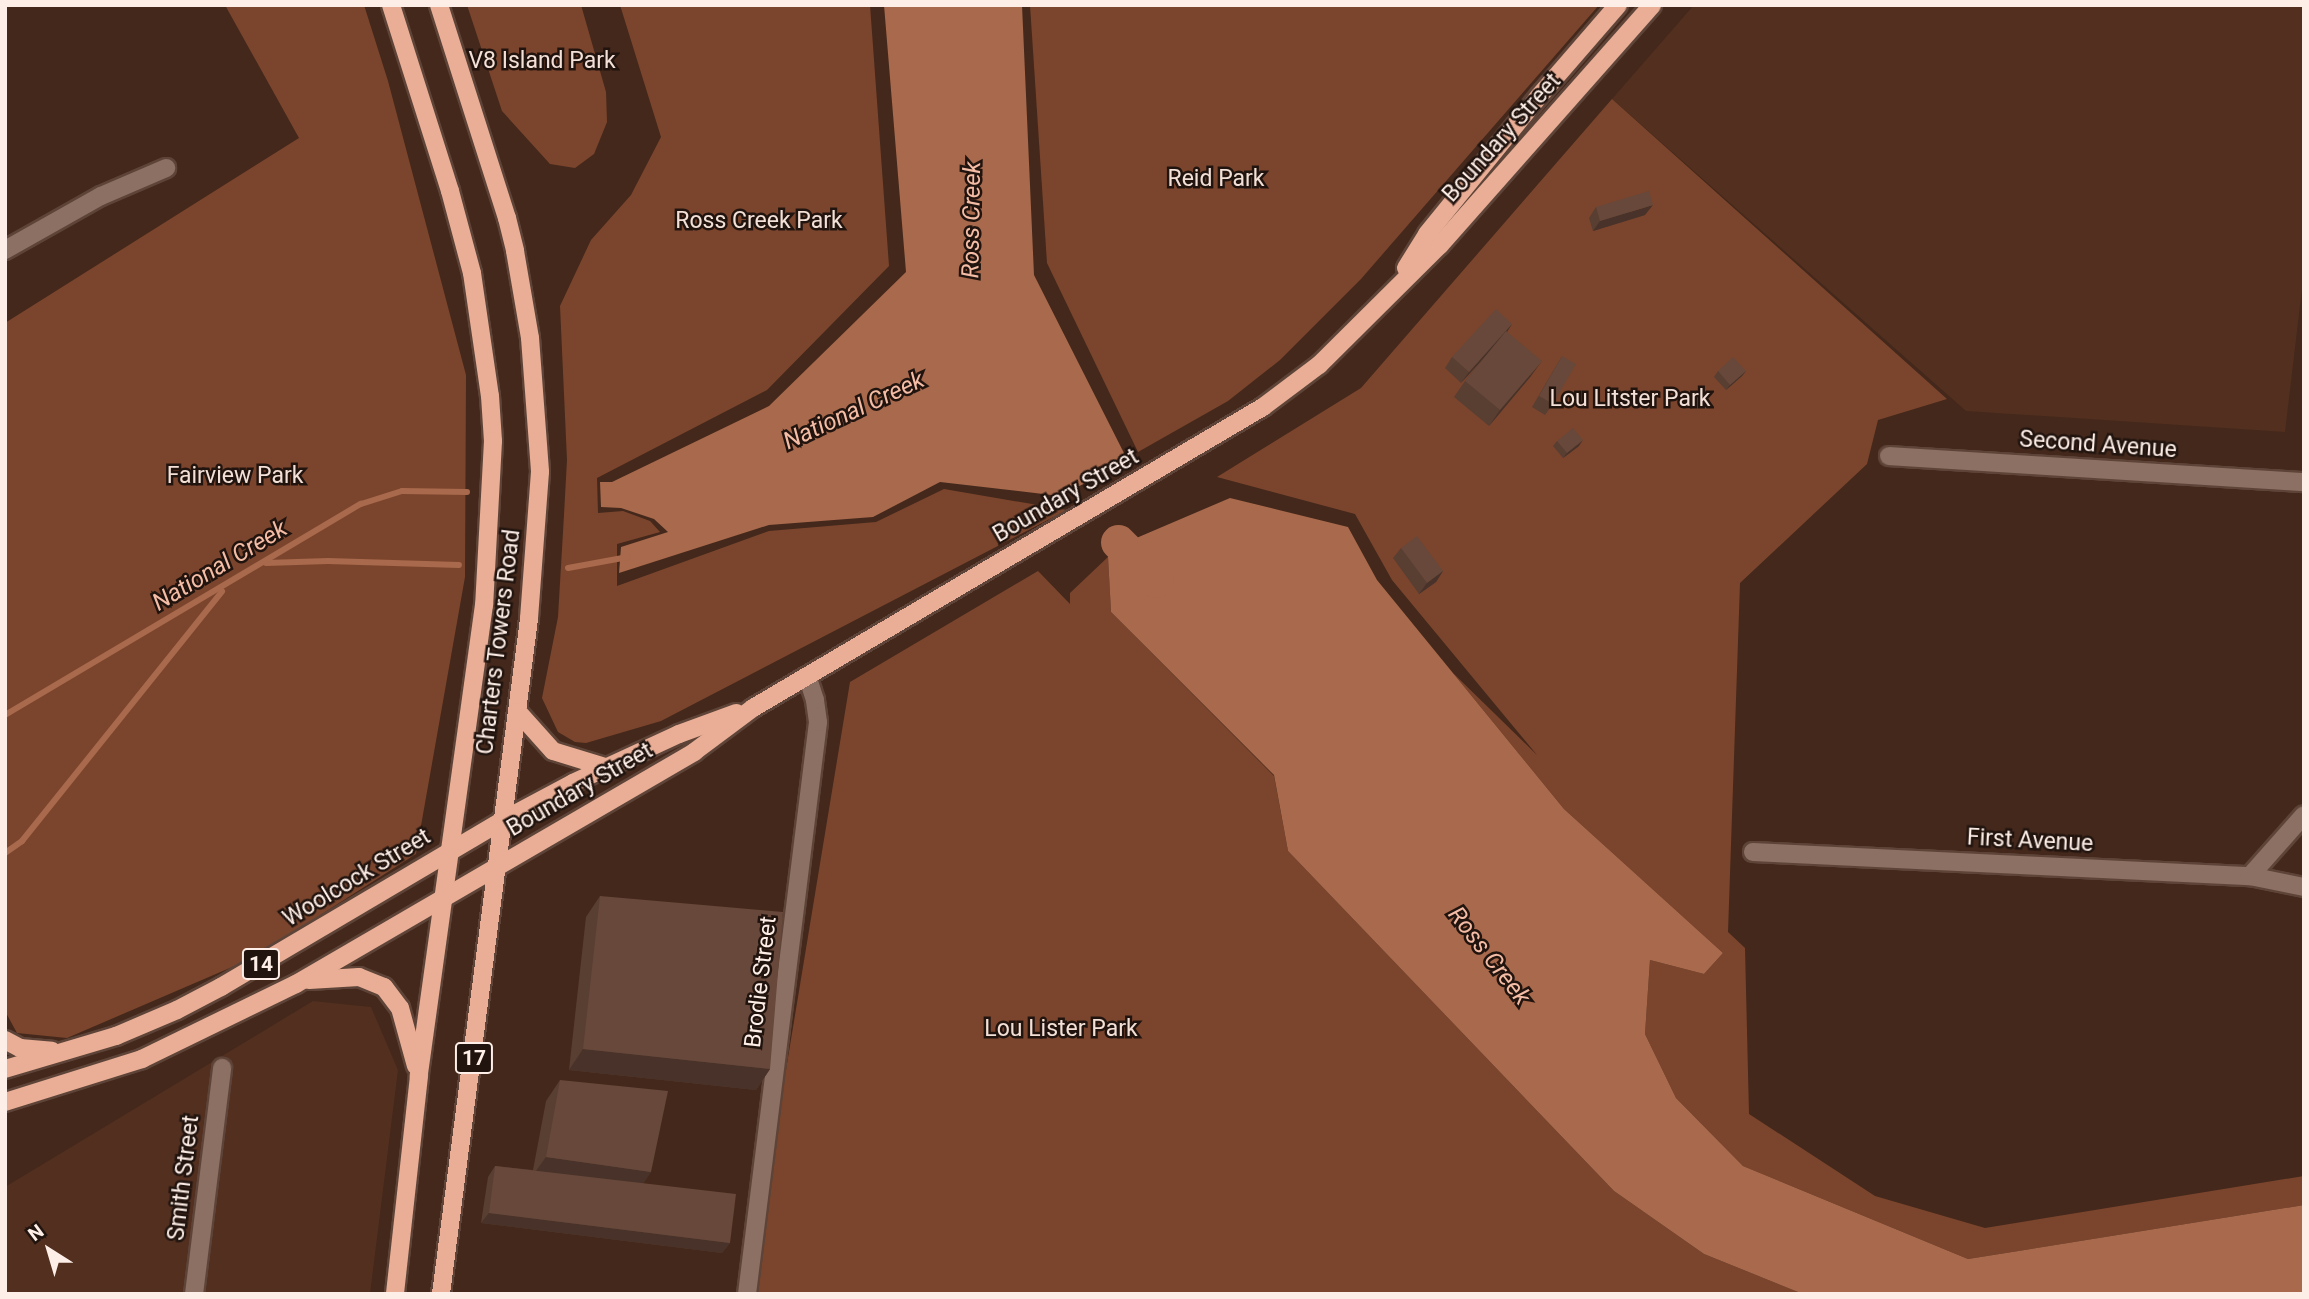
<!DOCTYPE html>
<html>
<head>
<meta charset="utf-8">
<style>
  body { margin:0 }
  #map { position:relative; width:2309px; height:1299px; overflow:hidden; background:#44281b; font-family:Roboto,sans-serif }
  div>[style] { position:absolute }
  .built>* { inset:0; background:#522f1f }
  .green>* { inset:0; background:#7b452d }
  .water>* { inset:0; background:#a8694c }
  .stream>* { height:6px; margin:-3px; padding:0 3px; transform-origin:3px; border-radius:3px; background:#a8694c }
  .river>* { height:35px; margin:-17.5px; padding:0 17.5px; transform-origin:17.5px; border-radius:17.5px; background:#a8694c }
  .roads { filter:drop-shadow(2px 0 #5e4438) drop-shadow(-2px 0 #5e4438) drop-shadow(0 2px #5e4438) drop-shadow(0 -2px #5e4438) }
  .minor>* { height:18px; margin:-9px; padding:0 9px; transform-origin:9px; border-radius:9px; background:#8c7063 }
  .major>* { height:18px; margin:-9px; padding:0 9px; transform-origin:9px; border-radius:9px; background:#e9ae95 }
  .wall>* { inset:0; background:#593e32 }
  .shaded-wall>* { inset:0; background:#483229 }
  .building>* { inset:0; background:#67483a }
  span { translate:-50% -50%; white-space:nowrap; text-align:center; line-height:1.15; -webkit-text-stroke:5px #21140f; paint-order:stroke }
  .shield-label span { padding:2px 5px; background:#21140f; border:2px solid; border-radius:5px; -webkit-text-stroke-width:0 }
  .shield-label { font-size:21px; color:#fdeee7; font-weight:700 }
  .park-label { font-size:23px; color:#f3e0d7 }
  .street-label { font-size:23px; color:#fdeee7 }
  .water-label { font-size:24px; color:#f5bda5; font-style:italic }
  .frame { position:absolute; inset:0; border:7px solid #fdeee7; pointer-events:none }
  .north { position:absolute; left:14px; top:1215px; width:70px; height:70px; -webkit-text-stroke:5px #21140f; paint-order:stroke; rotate:323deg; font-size:19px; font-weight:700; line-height:28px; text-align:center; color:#fdeee7 }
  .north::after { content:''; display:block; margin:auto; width:24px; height:32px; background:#fdeee7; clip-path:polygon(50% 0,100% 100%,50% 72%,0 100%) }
</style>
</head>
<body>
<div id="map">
  <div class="built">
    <i style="clip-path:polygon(1694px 5px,2304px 5px,2304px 272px,2285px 432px,1966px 411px,1612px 99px)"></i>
    <i style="clip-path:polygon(313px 1001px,371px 1007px,398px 1070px,370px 1294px,5px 1294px,5px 1187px)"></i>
  </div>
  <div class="green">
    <i style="clip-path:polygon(225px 5px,364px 5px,388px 81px,466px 375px,465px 577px,416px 854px,253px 958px,67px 1038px,17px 1033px,5px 1011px,5px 323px,299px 138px)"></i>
    <i style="clip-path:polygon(467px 5px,581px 5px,606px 92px,607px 122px,594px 154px,575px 168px,550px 164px,502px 111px)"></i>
    <i style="clip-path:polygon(620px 5px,870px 5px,889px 266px,767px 390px,597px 478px,598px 513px,623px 511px,650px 521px,660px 532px,617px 544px,617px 586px,769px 531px,876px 522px,944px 489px,1067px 510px,661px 721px,586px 743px,575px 742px,558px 732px,542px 698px,558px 617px,564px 515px,567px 460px,560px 306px,591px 240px,631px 195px,661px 137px)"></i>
    <i style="clip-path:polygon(1030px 5px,1599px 5px,1361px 279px,1280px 360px,1228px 401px,1138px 452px,1047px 263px)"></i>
    <i style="clip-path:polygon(1612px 99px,1947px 399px,1878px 420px,1867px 464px,1740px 583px,1728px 932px,1745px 948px,1749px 1114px,1875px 1196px,1985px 1228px,2304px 1176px,2304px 1205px,1968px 1259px,1743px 1166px,1676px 1098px,1645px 1034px,1650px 960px,1704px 974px,1723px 953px,1564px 809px,1453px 673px,1537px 755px,1392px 580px,1355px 514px,1217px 477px,1361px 388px)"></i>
    <i style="clip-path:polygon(1108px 557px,1111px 612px,1274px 776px,1288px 851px,1614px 1191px,1704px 1254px,1803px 1294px,749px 1294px,850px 682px,1038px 571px,1070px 604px,1070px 593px)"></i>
  </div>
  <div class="water">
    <i style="clip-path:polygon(884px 5px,1022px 5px,1034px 275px,1128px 461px,1060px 496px,940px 482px,873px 517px,769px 525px,619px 573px,621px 547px,668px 532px,654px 519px,621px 508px,601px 507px,600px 482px,612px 482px,769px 406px,906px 272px)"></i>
    <i style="clip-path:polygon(1230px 498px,1348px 527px,1377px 580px,1564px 809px,1723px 953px,1704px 974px,1650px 960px,1645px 1034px,1676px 1098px,1743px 1166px,1968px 1259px,2304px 1205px,2304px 1294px,1803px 1294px,1704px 1254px,1614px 1191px,1288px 851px,1274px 775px,1111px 612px,1108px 557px,1134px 539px)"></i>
  </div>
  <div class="stream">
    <i style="left:266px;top:563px;width:62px;rotate:-1.8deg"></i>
    <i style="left:328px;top:561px;width:131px;rotate:1.7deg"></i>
    <i style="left:568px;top:568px;width:61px;rotate:-10.4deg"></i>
    <i style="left:5px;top:715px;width:414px;rotate:-30.7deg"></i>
    <i style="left:361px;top:504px;width:43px;rotate:-17.6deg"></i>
    <i style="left:402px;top:491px;width:65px;rotate:0.9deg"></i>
    <i style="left:5px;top:853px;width:21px;rotate:-35deg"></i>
    <i style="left:22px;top:841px;width:320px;rotate:-51.3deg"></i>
  </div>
  <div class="river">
    <i style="left:1118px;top:542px;width:54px;rotate:45deg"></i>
  </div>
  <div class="roads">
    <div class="minor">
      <i style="left:5px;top:250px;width:110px;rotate:-29.4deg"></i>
      <i style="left:101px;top:196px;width:71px;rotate:-23.3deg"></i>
      <i style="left:1889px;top:456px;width:416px;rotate:3.6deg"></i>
      <i style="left:1753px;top:852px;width:498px;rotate:2.8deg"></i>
      <i style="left:2250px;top:876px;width:55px;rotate:11.5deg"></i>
      <i style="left:2250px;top:876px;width:81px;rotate:-48.5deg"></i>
      <i style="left:194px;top:1294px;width:228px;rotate:-82.9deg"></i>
      <i style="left:747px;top:1294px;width:576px;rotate:-82.92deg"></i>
      <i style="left:818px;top:722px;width:22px;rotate:-98deg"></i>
      <i style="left:815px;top:700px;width:25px;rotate:-108deg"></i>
    </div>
    <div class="major">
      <i style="left:391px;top:5px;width:195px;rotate:72.4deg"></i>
      <i style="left:450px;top:191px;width:85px;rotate:75deg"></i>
      <i style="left:472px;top:273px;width:124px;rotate:81.7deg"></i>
      <i style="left:490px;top:396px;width:45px;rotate:86.2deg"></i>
      <i style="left:493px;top:441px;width:164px;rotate:93.1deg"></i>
      <i style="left:484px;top:605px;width:475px;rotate:97.9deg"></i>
      <i style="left:419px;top:1076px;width:219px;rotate:96.3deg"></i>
      <i style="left:439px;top:5px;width:224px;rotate:72.3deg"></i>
      <i style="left:507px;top:218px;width:34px;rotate:76deg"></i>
      <i style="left:515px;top:251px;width:88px;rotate:80.2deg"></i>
      <i style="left:530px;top:338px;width:134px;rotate:85.7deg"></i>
      <i style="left:540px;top:472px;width:147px;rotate:94.3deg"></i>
      <i style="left:529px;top:619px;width:681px;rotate:97.43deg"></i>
      <i style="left:1406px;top:268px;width:40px;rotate:-58deg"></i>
      <i style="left:1427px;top:234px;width:179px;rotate:-50.9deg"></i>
      <i style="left:1540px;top:95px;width:119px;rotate:-49.1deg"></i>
      <i style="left:518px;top:712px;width:52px;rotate:48.1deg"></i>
      <i style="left:553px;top:751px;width:54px;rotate:17.1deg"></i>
      <i style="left:309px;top:980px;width:50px;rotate:-3.4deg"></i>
      <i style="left:359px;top:977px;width:27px;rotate:22deg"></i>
      <i style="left:384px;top:987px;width:26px;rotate:53deg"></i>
      <i style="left:400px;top:1008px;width:60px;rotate:74.6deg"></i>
      <i style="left:5px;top:1040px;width:17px;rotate:28deg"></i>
      <i style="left:20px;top:1048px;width:32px;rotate:5deg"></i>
      <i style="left:5px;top:1069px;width:116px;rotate:-16.6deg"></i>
      <i style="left:116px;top:1036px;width:66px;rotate:-23.1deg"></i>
      <i style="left:177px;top:1010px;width:50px;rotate:-27.6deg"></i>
      <i style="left:221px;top:987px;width:324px;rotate:-30.6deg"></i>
      <i style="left:500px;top:822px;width:83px;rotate:-28.1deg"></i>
      <i style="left:573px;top:783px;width:117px;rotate:-24.8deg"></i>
      <i style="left:679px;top:734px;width:61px;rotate:-20.2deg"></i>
      <i style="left:5px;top:1102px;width:144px;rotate:-17.4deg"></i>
      <i style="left:142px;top:1059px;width:171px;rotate:-26deg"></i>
      <i style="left:296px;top:984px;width:461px;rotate:-30.2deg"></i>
      <i style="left:694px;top:752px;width:74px;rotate:-36.7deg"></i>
      <i style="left:753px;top:708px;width:592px;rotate:-30.55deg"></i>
      <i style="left:1263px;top:407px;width:70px;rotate:-36.9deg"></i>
      <i style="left:1319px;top:365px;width:170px;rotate:-44.8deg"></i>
      <i style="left:1440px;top:245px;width:320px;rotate:-48.5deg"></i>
    </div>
  </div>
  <div class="wall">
    <i style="clip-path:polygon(1596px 207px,1645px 215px,1593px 231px,1589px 218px)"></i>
    <i style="clip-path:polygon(1512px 324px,1507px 332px,1531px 376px,1489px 426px,1454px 397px,1465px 381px,1482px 360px,1461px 383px,1445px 368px,1452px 357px)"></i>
    <i style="clip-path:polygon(1562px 356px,1553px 404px,1545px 415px,1532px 407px)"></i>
    <i style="clip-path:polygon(1718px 371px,1746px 371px,1742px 376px,1726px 390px,1714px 377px)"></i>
    <i style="clip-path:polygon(1557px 441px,1579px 446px,1563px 458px,1553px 446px)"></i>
    <i style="clip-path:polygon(1401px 548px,1443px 571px,1436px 582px,1419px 594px,1393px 558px)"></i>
    <i style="clip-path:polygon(600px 896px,770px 1069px,756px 1090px,569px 1070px,586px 917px)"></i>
    <i style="clip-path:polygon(560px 1080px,651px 1172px,643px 1183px,730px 1243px,722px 1253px,481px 1223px,488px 1177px,495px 1166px,533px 1170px,546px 1101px)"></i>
  </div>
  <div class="shaded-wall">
    <i style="clip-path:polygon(1653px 205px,1645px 215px,1593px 231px,1600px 221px)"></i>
    <i style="clip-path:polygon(1512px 324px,1505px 335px,1461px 383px,1469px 372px)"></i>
    <i style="clip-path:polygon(1542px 361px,1531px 376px,1489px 426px,1500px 410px)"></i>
    <i style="clip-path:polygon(1746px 371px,1742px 376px,1726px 390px,1730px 385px)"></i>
    <i style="clip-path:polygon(1583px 440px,1579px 446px,1563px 458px,1567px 453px)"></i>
    <i style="clip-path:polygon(1443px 571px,1436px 582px,1419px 594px,1427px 583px)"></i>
    <i style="clip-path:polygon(583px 1049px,770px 1069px,756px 1090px,569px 1070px)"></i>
    <i style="clip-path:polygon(546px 1157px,651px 1172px,637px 1193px,531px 1178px)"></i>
    <i style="clip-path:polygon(489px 1213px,730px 1243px,722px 1253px,481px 1223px)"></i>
  </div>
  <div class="building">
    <i style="clip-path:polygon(1649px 191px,1653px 205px,1600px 221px,1596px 207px)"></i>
    <i style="clip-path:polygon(1496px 309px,1512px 324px,1469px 372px,1452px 357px)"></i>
    <i style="clip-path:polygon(1506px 331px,1542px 361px,1500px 410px,1465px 381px)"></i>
    <i style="clip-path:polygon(1562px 356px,1576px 364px,1553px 404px,1539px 396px)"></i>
    <i style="clip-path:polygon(1733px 357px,1746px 371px,1730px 385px,1718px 371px)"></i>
    <i style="clip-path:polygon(1573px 428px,1583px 440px,1567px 453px,1557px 441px)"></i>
    <i style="clip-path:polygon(1417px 536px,1443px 571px,1427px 583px,1401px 548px)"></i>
    <i style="clip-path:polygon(600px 896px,783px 912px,770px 1069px,583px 1049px)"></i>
    <i style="clip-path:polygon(560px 1080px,668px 1091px,651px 1172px,546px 1157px)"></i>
    <i style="clip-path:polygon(495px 1166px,736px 1194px,730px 1243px,489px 1213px)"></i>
  </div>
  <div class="shield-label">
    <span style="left:261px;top:964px">14</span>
    <span style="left:474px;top:1058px">17</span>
  </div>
  <div class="park-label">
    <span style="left:542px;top:61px">V8 Island Park</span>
    <span style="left:1216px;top:179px">Reid Park</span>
    <span style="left:759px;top:221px">Ross Creek Park</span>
    <span style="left:1630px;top:399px">Lou Litster Park</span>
    <span style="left:235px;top:476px">Fairview Park</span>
    <span style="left:1061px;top:1029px">Lou Lister Park</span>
  </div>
  <div class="street-label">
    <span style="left:1502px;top:138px;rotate:-48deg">Boundary Street</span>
    <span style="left:2098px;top:445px;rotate:4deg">Second Avenue</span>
    <span style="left:1066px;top:496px;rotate:-30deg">Boundary Street</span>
    <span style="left:499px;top:642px;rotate:-83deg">Charters Towers Road</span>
    <span style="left:580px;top:790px;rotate:-30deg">Boundary Street</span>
    <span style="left:2030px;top:841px;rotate:3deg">First Avenue</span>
    <span style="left:357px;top:878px;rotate:-31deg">Woolcock Street</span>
    <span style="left:761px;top:982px;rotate:-83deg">Brodie Street</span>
    <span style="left:184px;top:1178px;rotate:-83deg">Smith Street</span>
  </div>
  <div class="water-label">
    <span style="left:972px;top:220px;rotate:-89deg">Ross Creek</span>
    <span style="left:854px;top:411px;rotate:-25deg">National Creek</span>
    <span style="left:220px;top:566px;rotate:-31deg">National Creek</span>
    <span style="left:1489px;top:956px;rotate:52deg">Ross Creek</span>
  </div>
  <div class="frame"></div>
  <div class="north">N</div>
</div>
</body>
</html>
